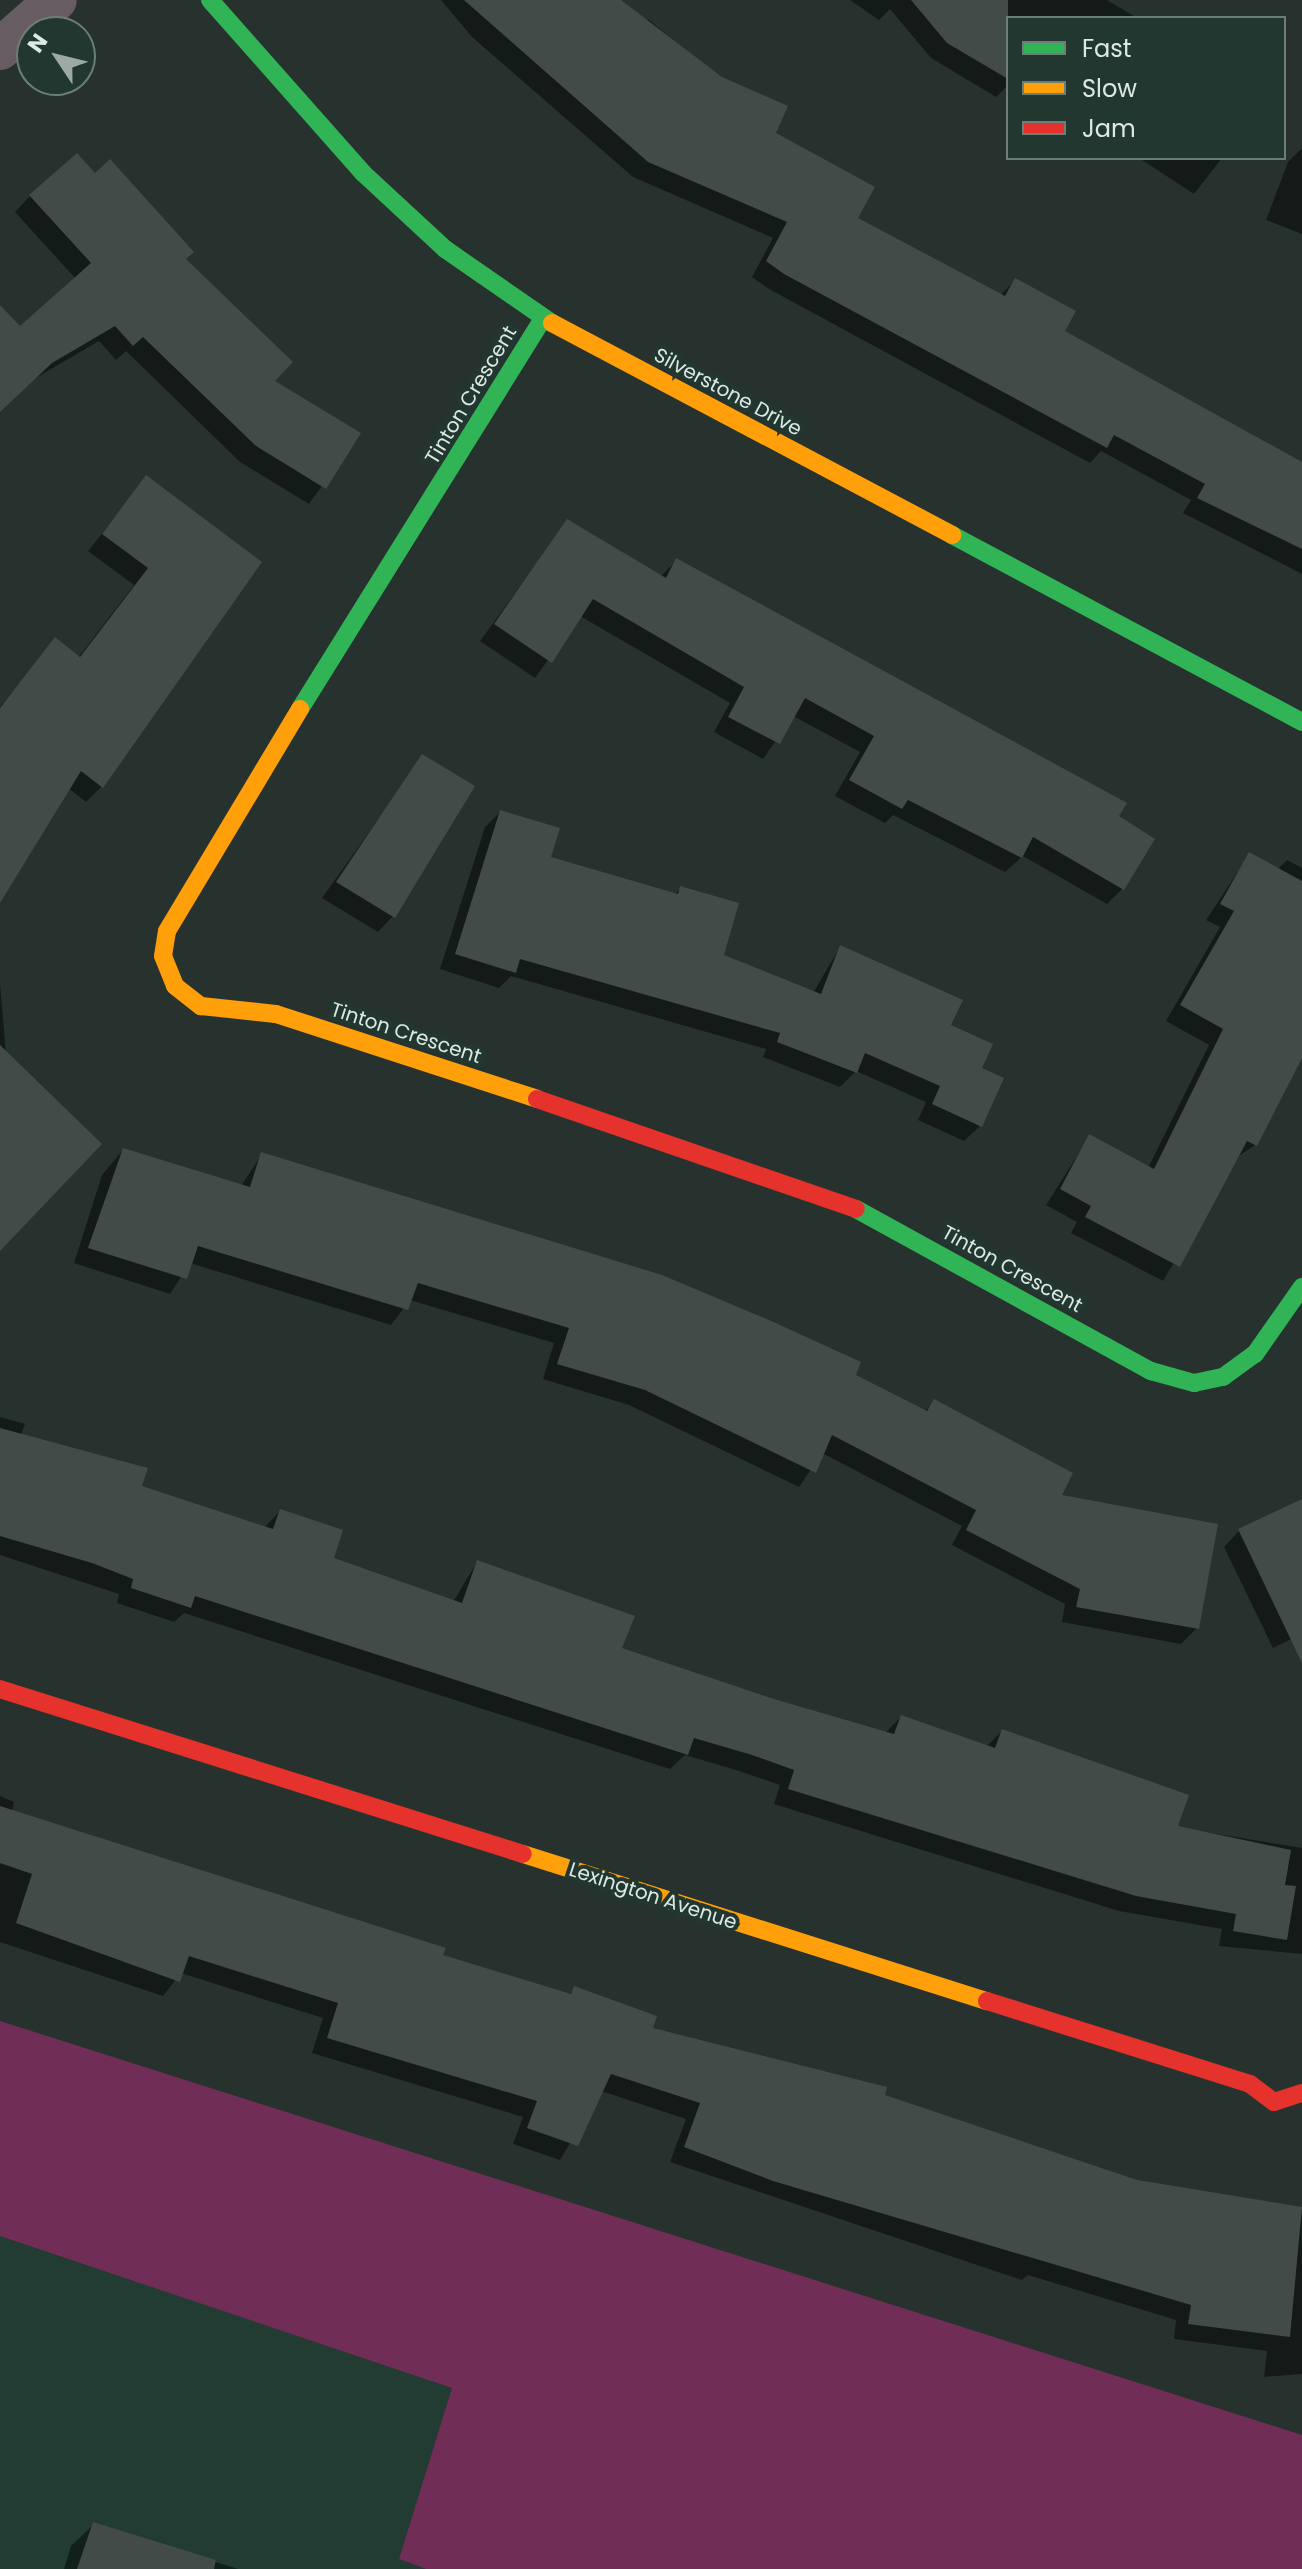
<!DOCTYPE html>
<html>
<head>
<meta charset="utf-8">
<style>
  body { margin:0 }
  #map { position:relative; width:1302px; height:2569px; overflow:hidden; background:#27322e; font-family:Poppins,sans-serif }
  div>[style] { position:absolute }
  .built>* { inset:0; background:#223c33 }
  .green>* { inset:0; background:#702e57 }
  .shadow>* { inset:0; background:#0007 }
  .building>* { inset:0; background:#424b48 }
  .street>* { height:42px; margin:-21px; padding:0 21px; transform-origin:21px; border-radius:21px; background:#665c61 }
  .fast>* { height:18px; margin:-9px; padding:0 9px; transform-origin:9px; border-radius:9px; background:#30b455 }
  .slow>* { height:18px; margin:-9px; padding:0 9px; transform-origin:9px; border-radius:9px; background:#ff9f0a }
  .jam>* { height:18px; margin:-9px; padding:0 9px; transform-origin:9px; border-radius:9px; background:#e5322d }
  span { translate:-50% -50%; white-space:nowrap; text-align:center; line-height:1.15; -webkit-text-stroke:8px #22372f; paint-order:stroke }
  .street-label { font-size:20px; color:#dce9e4 }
  .legend { position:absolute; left:1006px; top:16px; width:280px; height:144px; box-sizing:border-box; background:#22372f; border:2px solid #6c7e77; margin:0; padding:10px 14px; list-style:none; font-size:24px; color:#dce9e4 }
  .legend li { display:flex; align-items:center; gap:16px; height:40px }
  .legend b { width:40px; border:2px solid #6c7e77 }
  .north { position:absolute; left:16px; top:16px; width:80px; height:80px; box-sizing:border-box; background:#22372f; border:2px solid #6c7e77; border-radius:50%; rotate:305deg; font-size:22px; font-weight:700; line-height:32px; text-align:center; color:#dce9e4 }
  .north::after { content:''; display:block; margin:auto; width:28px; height:36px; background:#9da9a4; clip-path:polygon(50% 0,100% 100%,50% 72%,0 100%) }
</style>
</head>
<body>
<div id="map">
  <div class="built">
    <i style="clip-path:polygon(0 2236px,452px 2388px,399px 2559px,426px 2569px,0 2569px)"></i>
  </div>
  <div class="green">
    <i style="clip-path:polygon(0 2021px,1302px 2435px,1302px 2569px,426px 2569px,399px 2559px,452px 2388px,0 2236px)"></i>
  </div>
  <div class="shadow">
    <i style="clip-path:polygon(441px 0,618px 0,643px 25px,648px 19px,721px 79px,856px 218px,1000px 295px,1015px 281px,1062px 332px,1302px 464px,1302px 574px,1183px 513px,1191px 500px,1101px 451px,1090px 463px,769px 289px,752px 277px,773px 238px,633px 177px,472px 37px)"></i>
    <i style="clip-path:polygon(850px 0,1107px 0,1137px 18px,1008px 18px,1008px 85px,996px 97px,931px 58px,890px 9px,879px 20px)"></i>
    <i style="clip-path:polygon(1302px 148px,1302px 234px,1266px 220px,1288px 162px)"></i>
    <i style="clip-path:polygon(1139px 158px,1222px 158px,1194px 194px)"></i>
    <i style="clip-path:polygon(30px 196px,183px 259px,272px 381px,359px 434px,309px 504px,240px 462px,126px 351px,116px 360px,99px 341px,34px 379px,0 410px,0 308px,20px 329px,76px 279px,15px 212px)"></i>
    <i style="clip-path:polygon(146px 478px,259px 562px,102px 786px,86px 802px,68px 788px,0 891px,0 707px,55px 640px,78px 658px,134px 585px,88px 551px)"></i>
    <i style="clip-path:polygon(567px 522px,660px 577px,677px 560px,1124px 804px,1117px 816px,1122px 889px,1107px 904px,1023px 856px,1005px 872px,893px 815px,885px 823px,835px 796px,860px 752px,793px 716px,763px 759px,714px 732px,730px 703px,580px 616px,535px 678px,480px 641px)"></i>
    <i style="clip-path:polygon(423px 757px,393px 916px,378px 932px,322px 898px)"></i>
    <i style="clip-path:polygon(500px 812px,549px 858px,674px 895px,681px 888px,722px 956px,813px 993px,840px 947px,949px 1026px,980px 1069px,980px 1126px,964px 1141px,918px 1120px,926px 1102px,856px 1071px,840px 1087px,763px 1057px,766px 1049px,511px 976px,499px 988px,440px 969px,485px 827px)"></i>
    <i style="clip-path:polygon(1249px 855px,1277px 870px,1287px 860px,1302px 868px,1302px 1055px,1255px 1145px,1236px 1158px,1163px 1281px,1071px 1233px,1077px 1222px,1046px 1205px,1089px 1137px,1148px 1168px,1209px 1045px,1166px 1021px,1220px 927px,1206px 920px)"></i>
    <i style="clip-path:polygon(0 983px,6px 1054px,0 1247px)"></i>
    <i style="clip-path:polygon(123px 1150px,241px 1186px,262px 1154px,854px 1376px,924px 1412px,934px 1402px,1059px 1496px,1197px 1628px,1181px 1644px,1062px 1622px,1065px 1604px,952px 1545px,962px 1526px,822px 1453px,799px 1487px,629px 1405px,543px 1379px,554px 1343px,410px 1300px,391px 1325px,190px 1263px,170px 1294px,74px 1263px,102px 1175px)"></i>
    <i style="clip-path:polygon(0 1417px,25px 1424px,21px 1435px,140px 1487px,264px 1528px,280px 1511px,331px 1559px,453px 1602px,477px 1562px,619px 1649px,774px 1700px,885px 1733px,901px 1717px,986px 1747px,1002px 1731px,1187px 1796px,1175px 1827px,1302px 1848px,1302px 1954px,1219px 1946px,1222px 1929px,1119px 1911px,774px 1804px,780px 1785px,736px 1770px,685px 1755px,670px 1769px,184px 1613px,174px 1622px,117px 1603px,119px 1594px,0 1555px)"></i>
    <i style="clip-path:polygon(1302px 1501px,1302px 1634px,1273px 1648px,1224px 1547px,1239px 1531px)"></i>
    <i style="clip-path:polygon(0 1796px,14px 1802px,12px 1812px,441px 1956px,568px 1995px,575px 1989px,651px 2029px,883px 2096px,1167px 2191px,1302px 2209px,1302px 2374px,1264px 2377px,1267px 2351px,1174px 2339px,1176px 2320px,1028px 2275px,1022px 2280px,670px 2162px,686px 2119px,601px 2091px,560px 2160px,513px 2144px,523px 2117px,312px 2053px,323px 2018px,181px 1973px,163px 1996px,0 1942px)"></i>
    <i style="clip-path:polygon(94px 2524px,238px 2569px,64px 2569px,71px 2546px)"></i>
  </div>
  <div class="building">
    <i style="clip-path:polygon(464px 0,621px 0,722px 77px,788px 106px,776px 133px,875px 187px,858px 218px,1005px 296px,1015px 278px,1076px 311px,1065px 331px,1302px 462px,1302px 549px,1197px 498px,1205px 484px,1114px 435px,1107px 448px,784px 274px,766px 261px,787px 222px,648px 162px)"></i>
    <i style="clip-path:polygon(911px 0,1008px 0,1008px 79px,947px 43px)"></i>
    <i style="clip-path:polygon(77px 153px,95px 173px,110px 159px,194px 252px,186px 259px,293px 362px,275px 381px,361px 433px,326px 489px,256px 446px,143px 337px,133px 346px,115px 326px,52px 363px,0 412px,0 305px,20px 326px,91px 263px,29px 195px)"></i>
    <i style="clip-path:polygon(146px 475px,262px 562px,103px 788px,81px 771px,0 903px,0 708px,55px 637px,80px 657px,148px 568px,102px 534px)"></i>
    <i style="clip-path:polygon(567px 519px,666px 578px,676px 558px,1127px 803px,1119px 816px,1155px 839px,1124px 890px,1033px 837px,1022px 858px,908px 800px,902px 809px,849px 780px,874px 736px,805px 698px,780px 744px,728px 717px,744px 687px,593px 599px,552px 663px,494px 624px)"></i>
    <i style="clip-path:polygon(422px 754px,475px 786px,395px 918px,336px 882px)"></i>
    <i style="clip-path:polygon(500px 810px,560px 828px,551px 857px,678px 894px,680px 886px,739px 903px,724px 955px,821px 994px,840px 945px,963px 1000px,951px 1025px,993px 1044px,982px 1068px,1004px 1078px,982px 1127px,932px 1104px,940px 1086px,865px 1053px,857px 1073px,777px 1042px,780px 1033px,520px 959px,516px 973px,455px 954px)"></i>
    <i style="clip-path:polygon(1249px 852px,1302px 881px,1302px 1058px,1257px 1146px,1247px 1141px,1180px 1267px,1085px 1217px,1091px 1206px,1060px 1189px,1089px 1134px,1154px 1169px,1223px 1029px,1180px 1005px,1234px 911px,1220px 904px)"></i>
    <i style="clip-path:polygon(0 1045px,102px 1144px,0 1251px)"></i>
    <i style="clip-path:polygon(123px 1148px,250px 1187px,261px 1152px,662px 1275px,769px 1320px,861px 1362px,856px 1375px,927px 1411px,934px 1399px,1073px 1473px,1062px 1495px,1218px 1524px,1199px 1629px,1076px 1607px,1080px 1589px,966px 1530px,976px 1510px,832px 1435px,816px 1473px,645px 1390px,557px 1364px,569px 1328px,418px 1283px,408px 1310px,198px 1246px,187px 1279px,88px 1248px)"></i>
    <i style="clip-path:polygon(0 1428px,148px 1468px,142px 1486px,273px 1529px,280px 1509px,343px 1530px,334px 1558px,462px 1603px,477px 1560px,635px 1616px,622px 1648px,774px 1699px,894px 1734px,901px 1715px,995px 1748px,1002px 1729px,1189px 1795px,1178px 1826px,1291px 1850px,1285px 1885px,1296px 1886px,1287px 1940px,1233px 1931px,1236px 1914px,1136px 1896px,788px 1789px,794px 1770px,752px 1755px,694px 1738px,688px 1755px,195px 1596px,191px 1608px,131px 1588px,133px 1579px,92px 1563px,0 1536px)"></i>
    <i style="clip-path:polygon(1302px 1499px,1302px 1663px,1238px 1529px)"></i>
    <i style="clip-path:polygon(0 1806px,446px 1948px,443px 1955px,571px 1994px,574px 1986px,657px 2016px,653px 2028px,887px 2087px,885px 2095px,1137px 2180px,1302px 2207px,1290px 2337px,1188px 2324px,1191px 2305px,773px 2181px,684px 2147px,700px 2103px,611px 2074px,578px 2146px,527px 2128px,537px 2101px,327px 2038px,338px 2003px,189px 1956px,180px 1982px,16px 1923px,32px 1874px,0 1863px)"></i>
    <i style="clip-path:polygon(93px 2522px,216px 2560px,214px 2569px,77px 2569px)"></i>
  </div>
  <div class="street">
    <i style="left:0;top:49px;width:74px;rotate:-41.2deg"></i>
  </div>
  <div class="fast">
    <i style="left:210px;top:0;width:231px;rotate:48.5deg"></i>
    <i style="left:363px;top:173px;width:112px;rotate:42.8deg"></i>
    <i style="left:445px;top:249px;width:130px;rotate:34.7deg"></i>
    <i style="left:952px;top:535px;width:397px;rotate:28.1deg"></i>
    <i style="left:300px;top:709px;width:460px;rotate:-58.1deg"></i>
    <i style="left:856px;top:1209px;width:337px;rotate:28.8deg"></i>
    <i style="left:1151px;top:1371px;width:45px;rotate:15.6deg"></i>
    <i style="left:1194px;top:1383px;width:30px;rotate:-12deg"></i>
    <i style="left:1223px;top:1377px;width:39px;rotate:-36deg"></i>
    <i style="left:1255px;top:1354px;width:82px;rotate:-55deg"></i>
  </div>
  <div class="slow">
    <i style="left:552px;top:323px;width:453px;rotate:27.9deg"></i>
    <i style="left:300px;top:709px;width:259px;rotate:120.9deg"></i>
    <i style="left:167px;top:931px;width:25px;rotate:99deg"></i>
    <i style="left:163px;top:956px;width:32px;rotate:68deg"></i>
    <i style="left:175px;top:986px;width:33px;rotate:38deg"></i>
    <i style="left:201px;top:1006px;width:75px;rotate:6.1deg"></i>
    <i style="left:276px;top:1014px;width:274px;rotate:18deg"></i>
    <i style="left:523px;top:1854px;width:487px;rotate:17.6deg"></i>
  </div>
  <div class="jam">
    <i style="left:537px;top:1099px;width:337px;rotate:19deg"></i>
    <i style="left:0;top:1689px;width:548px;rotate:17.51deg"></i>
    <i style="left:987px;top:2001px;width:276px;rotate:17.5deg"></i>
    <i style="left:1250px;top:2084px;width:30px;rotate:37deg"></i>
    <i style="left:1274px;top:2102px;width:29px;rotate:-18deg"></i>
  </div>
  <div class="street-label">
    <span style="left:728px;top:392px;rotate:28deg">Silverstone Drive</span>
    <span style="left:471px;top:395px;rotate:-59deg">Tinton Crescent</span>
    <span style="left:406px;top:1033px;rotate:18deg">Tinton Crescent</span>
    <span style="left:1012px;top:1269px;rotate:29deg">Tinton Crescent</span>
    <span style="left:653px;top:1896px;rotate:18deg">Lexington Avenue</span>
  </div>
  <ul class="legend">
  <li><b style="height:10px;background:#30b455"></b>Fast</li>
  <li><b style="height:10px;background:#ff9f0a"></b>Slow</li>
  <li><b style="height:10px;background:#e5322d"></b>Jam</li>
  </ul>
  <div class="north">N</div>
</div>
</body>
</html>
